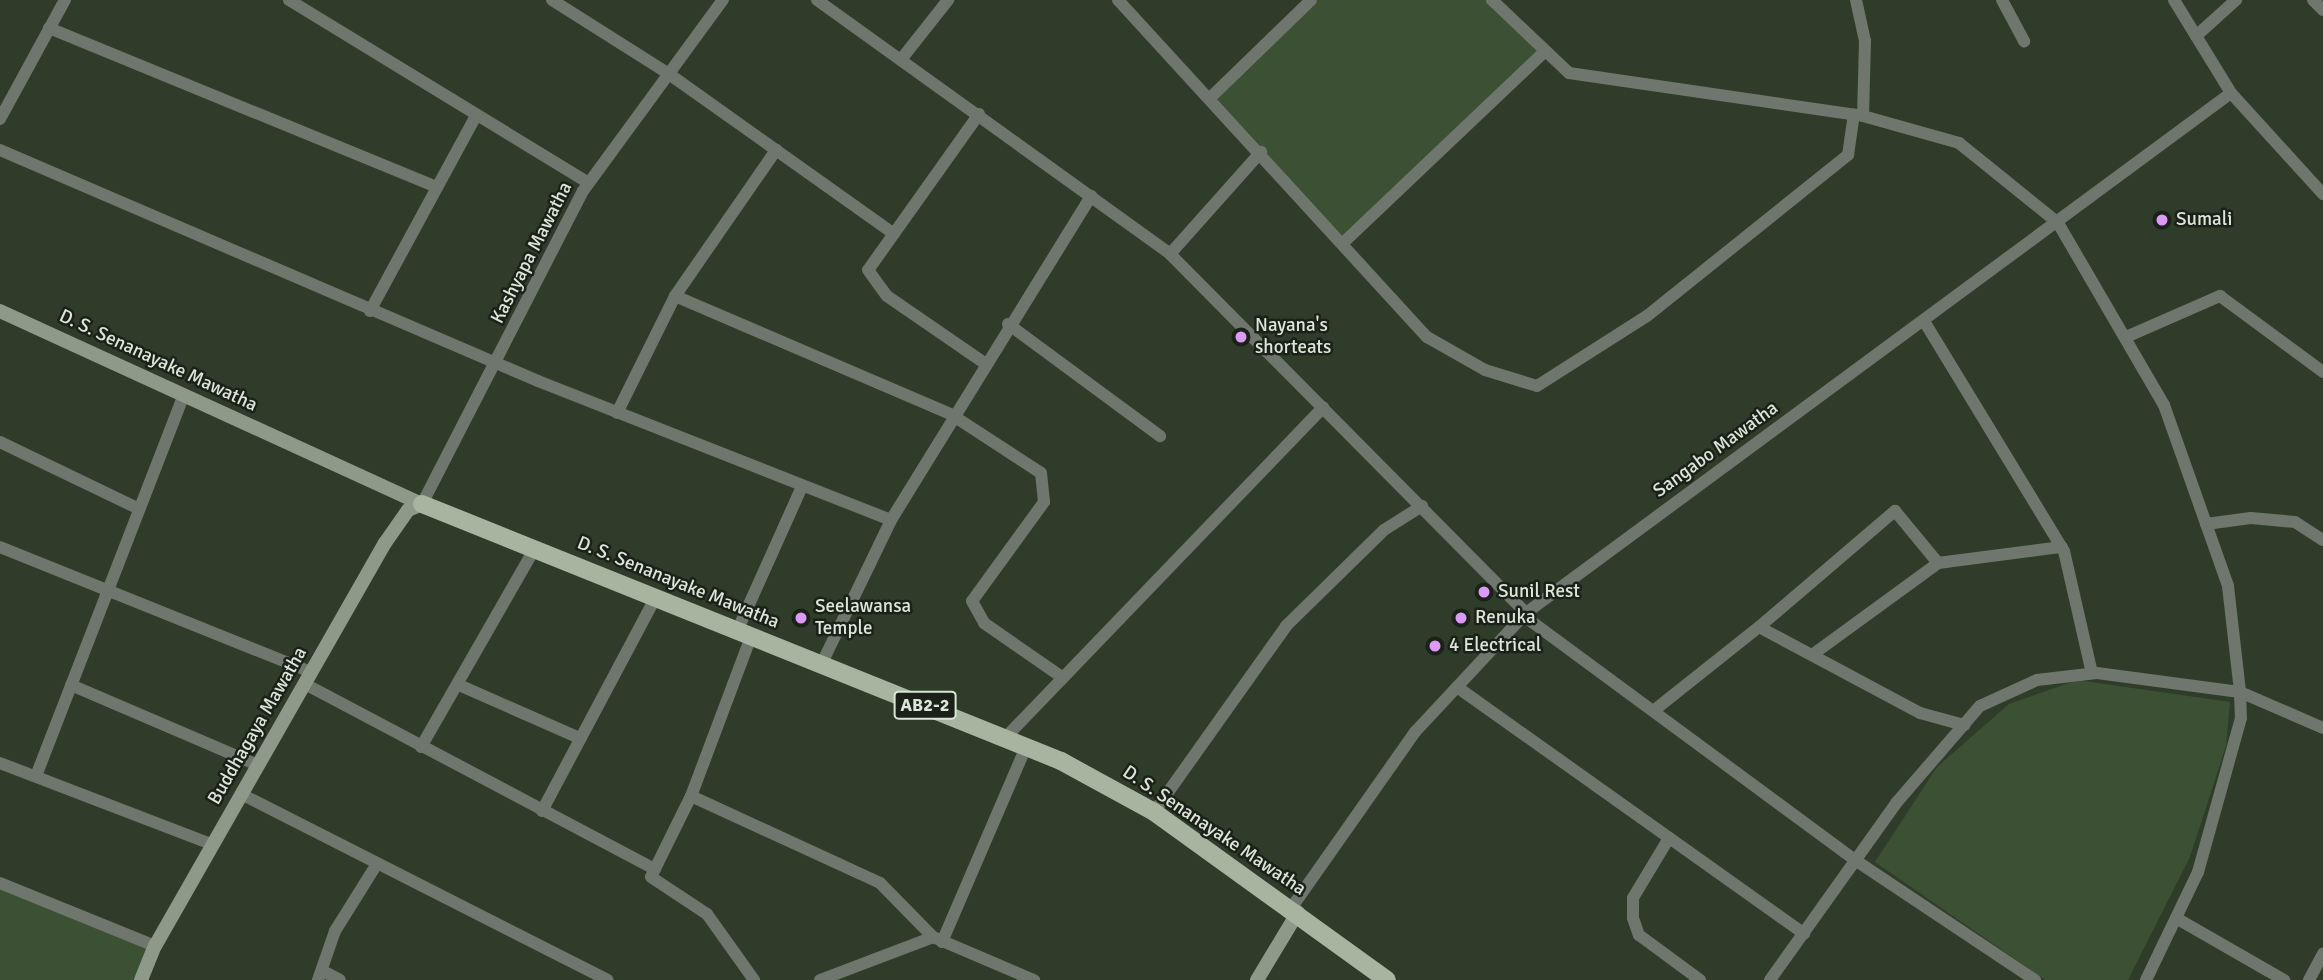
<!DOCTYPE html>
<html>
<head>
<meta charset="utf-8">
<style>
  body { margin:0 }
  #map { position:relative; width:2323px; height:980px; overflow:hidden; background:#2e3c29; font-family:Signika,sans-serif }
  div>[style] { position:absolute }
  .green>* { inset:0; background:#3c5133 }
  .minor>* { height:12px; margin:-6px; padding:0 6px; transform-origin:6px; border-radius:6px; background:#6f766d }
  .secondary>* { height:14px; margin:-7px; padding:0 7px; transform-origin:7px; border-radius:7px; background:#8e998a }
  .primary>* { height:18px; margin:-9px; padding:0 9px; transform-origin:9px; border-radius:9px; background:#a6b4a0 }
  .dots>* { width:19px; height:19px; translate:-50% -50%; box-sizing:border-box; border:4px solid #1b2118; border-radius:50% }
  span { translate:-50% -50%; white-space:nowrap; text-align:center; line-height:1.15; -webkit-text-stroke:5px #1b2118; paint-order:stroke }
  .shield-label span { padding:2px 5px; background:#1b2118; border:2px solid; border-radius:5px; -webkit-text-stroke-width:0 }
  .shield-label { font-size:18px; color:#dce5d8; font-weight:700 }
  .poi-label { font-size:19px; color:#dce5d8 }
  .left { translate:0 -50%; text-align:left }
  .street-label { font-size:19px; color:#dce5d8 }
</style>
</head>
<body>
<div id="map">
  <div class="green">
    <i style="clip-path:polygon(1311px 0,1494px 0,1545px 51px,1343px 243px,1211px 97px)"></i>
    <i style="clip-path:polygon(2077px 680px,2230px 702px,2226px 746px,2190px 857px,2128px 980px,2045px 980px,1875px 862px,1937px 767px,2009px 704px)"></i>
    <i style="clip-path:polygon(0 883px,155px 946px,141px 980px,0 980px)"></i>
  </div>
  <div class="minor">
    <i style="left:289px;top:0;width:351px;rotate:31.4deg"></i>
    <i style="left:552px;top:0;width:138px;rotate:32.3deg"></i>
    <i style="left:669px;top:74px;width:276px;rotate:35.4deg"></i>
    <i style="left:817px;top:0;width:435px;rotate:35.7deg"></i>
    <i style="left:1170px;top:254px;width:506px;rotate:45.24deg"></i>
    <i style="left:1118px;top:0;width:457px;rotate:47.5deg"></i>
    <i style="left:1427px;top:337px;width:67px;rotate:29.6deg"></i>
    <i style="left:1485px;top:370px;width:54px;rotate:17.1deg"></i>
    <i style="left:1537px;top:386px;width:130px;rotate:-32.5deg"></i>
    <i style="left:1647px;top:316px;width:258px;rotate:-38.7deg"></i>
    <i style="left:1848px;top:155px;width:41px;rotate:-81.7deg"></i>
    <i style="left:1492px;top:0;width:106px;rotate:43.5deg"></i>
    <i style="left:1569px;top:73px;width:297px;rotate:8.3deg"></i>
    <i style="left:1863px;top:116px;width:100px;rotate:15.7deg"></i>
    <i style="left:1959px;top:143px;width:127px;rotate:38.9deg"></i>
    <i style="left:2058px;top:223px;width:211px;rotate:59.8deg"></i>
    <i style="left:2164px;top:405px;width:192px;rotate:70.5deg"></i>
    <i style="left:2228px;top:586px;width:107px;rotate:83.5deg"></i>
    <i style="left:2240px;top:692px;width:26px;rotate:88deg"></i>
    <i style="left:2241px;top:718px;width:160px;rotate:105.6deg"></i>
    <i style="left:2198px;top:872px;width:120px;rotate:115.7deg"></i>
    <i style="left:1856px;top:0;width:42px;rotate:77.6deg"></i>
    <i style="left:1865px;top:41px;width:75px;rotate:91.5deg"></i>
    <i style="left:2002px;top:0;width:47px;rotate:61.8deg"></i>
    <i style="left:2174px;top:0;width:109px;rotate:58.5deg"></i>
    <i style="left:2231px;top:93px;width:137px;rotate:47.7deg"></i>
    <i style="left:2313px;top:0;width:14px;rotate:45deg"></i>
    <i style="left:49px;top:28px;width:419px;rotate:22.3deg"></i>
    <i style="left:2196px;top:36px;width:54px;rotate:-42deg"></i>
    <i style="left:903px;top:57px;width:73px;rotate:-51.7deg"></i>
    <i style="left:1211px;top:97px;width:139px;rotate:-44.1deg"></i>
    <i style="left:979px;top:114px;width:191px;rotate:125.4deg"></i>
    <i style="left:868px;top:270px;width:32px;rotate:54deg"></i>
    <i style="left:887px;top:296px;width:116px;rotate:34.5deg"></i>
    <i style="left:0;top:119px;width:136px;rotate:-61.4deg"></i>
    <i style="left:0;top:150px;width:585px;rotate:23.24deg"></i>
    <i style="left:538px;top:381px;width:379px;rotate:21.5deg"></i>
    <i style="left:1343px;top:243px;width:279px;rotate:-43.5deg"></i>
    <i style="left:1170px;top:254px;width:137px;rotate:-48.3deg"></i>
    <i style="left:675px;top:296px;width:301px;rotate:23.2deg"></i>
    <i style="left:952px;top:415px;width:106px;rotate:33.1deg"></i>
    <i style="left:1041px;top:473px;width:29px;rotate:84deg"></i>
    <i style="left:1044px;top:502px;width:122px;rotate:126deg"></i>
    <i style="left:972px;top:601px;width:25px;rotate:61deg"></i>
    <i style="left:984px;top:623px;width:96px;rotate:34.8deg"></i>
    <i style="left:370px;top:311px;width:222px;rotate:-61.5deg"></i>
    <i style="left:1924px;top:321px;width:269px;rotate:58.7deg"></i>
    <i style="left:2064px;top:551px;width:125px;rotate:77.1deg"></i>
    <i style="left:1008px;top:324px;width:189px;rotate:36.4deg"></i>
    <i style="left:2126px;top:337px;width:103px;rotate:-23.6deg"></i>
    <i style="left:2220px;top:296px;width:128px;rotate:36.4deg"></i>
    <i style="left:617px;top:413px;width:131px;rotate:-63.6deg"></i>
    <i style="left:675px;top:296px;width:178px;rotate:-55.3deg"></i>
    <i style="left:0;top:442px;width:152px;rotate:25.7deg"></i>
    <i style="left:422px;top:504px;width:352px;rotate:-62.8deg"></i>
    <i style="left:583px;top:191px;width:237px;rotate:-53.8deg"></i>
    <i style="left:2206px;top:524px;width:45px;rotate:-7.6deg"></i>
    <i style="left:2251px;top:518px;width:44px;rotate:5.2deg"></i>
    <i style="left:2295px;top:522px;width:33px;rotate:33deg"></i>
    <i style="left:0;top:547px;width:335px;rotate:21.9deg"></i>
    <i style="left:1524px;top:616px;width:415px;rotate:36.4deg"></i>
    <i style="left:1858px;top:862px;width:213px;rotate:33.7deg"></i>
    <i style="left:1759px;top:627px;width:179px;rotate:-40.5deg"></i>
    <i style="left:1895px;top:511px;width:67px;rotate:50.4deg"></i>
    <i style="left:1938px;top:563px;width:125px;rotate:-7.4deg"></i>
    <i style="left:738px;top:629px;width:154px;rotate:-65.8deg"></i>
    <i style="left:752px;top:634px;width:173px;rotate:110.6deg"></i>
    <i style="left:691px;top:796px;width:208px;rotate:24.7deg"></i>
    <i style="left:880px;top:883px;width:76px;rotate:45.5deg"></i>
    <i style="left:933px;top:937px;width:110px;rotate:23.1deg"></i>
    <i style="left:1812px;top:655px;width:156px;rotate:-36.1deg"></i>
    <i style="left:822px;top:663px;width:159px;rotate:-64.2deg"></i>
    <i style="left:891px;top:520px;width:381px;rotate:-58.3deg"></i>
    <i style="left:305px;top:684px;width:396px;rotate:27.9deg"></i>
    <i style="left:71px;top:685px;width:203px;rotate:23.2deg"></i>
    <i style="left:459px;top:685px;width:131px;rotate:23.8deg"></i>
    <i style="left:1457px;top:687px;width:426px;rotate:35.4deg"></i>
    <i style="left:1657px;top:708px;width:130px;rotate:-38.5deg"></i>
    <i style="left:1759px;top:627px;width:183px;rotate:28.1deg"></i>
    <i style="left:1920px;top:713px;width:46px;rotate:15.3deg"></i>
    <i style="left:1005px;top:738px;width:459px;rotate:-46.1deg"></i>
    <i style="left:421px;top:747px;width:229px;rotate:-60.2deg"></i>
    <i style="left:0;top:763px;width:226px;rotate:21deg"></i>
    <i style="left:36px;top:776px;width:407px;rotate:-68.8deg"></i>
    <i style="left:241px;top:794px;width:411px;rotate:26.9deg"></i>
    <i style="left:691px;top:796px;width:90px;rotate:116.3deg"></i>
    <i style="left:651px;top:877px;width:67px;rotate:33.5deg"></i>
    <i style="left:707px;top:914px;width:81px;rotate:54.5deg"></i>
    <i style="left:542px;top:811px;width:242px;rotate:-62deg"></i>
    <i style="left:1154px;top:812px;width:228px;rotate:-54.6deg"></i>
    <i style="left:1286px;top:626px;width:137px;rotate:-44.4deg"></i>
    <i style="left:1384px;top:530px;width:45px;rotate:-32.3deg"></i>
    <i style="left:1669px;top:838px;width:70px;rotate:121deg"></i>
    <i style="left:1633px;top:898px;width:20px;rotate:90deg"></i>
    <i style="left:1633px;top:918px;width:18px;rotate:71deg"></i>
    <i style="left:1639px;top:935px;width:76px;rotate:36.4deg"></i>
    <i style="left:0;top:883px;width:167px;rotate:22.1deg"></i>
    <i style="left:1292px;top:907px;width:214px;rotate:-54.9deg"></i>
    <i style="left:1415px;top:732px;width:163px;rotate:-47deg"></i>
    <i style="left:1526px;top:613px;width:876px;rotate:-36.41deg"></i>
    <i style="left:2176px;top:918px;width:125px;rotate:29.9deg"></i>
    <i style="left:942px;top:942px;width:212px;rotate:-66.7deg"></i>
    <i style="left:323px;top:971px;width:19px;rotate:28deg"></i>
    <i style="left:318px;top:980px;width:52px;rotate:-70.9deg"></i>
    <i style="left:335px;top:931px;width:75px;rotate:-58deg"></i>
    <i style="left:820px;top:980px;width:121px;rotate:-20.8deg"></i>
    <i style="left:1770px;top:980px;width:219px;rotate:-54.5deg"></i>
    <i style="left:1897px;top:802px;width:127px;rotate:-49.2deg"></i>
    <i style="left:1980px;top:706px;width:63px;rotate:-24.5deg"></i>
    <i style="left:2037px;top:680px;width:60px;rotate:-6.7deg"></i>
    <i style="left:2097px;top:673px;width:144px;rotate:7.6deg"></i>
    <i style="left:2240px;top:692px;width:90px;rotate:23.4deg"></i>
    <i style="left:2309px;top:980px;width:30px;rotate:-62deg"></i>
  </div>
  <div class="secondary">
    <i style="left:0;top:311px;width:464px;rotate:24.6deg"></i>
    <i style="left:141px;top:980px;width:37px;rotate:-68deg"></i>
    <i style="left:155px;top:946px;width:464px;rotate:-60.3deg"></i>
    <i style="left:385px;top:543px;width:40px;rotate:-55.1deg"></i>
    <i style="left:408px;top:510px;width:15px;rotate:-23deg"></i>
    <i style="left:1257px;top:980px;width:79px;rotate:-58.9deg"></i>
  </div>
  <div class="primary">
    <i style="left:422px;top:504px;width:689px;rotate:21.91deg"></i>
    <i style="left:1061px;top:761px;width:106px;rotate:28.7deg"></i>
    <i style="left:1154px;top:812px;width:287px;rotate:35.8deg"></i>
  </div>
  <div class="dots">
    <i style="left:2162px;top:220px;background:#da9af6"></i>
    <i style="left:1241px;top:337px;background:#da9af6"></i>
    <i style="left:1484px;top:592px;background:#da9af6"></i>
    <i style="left:801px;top:618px;background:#da9af6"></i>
    <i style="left:1461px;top:618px;background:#da9af6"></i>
    <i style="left:1435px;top:646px;background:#da9af6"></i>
  </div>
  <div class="shield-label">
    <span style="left:925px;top:705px">AB2-2</span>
  </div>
  <div class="poi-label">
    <span class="left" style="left:2176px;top:220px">Sumali</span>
    <span class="left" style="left:1255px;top:337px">Nayana's<br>shorteats</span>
    <span class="left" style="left:1498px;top:592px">Sunil Rest</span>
    <span class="left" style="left:815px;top:618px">Seelawansa<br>Temple</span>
    <span class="left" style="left:1475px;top:618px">Renuka</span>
    <span class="left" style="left:1449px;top:646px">4 Electrical</span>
  </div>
  <div class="street-label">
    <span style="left:532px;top:253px;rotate:-63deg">Kashyapa Mawatha</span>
    <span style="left:158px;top:361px;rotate:25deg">D. S. Senanayake Mawatha</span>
    <span style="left:1716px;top:450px;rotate:-36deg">Sangabo Mawatha</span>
    <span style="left:678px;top:583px;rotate:22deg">D. S. Senanayake Mawatha</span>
    <span style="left:258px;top:726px;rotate:-60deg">Buddhagaya Mawatha</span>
    <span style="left:1214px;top:831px;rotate:34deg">D. S. Senanayake Mawatha</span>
  </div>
</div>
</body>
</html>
